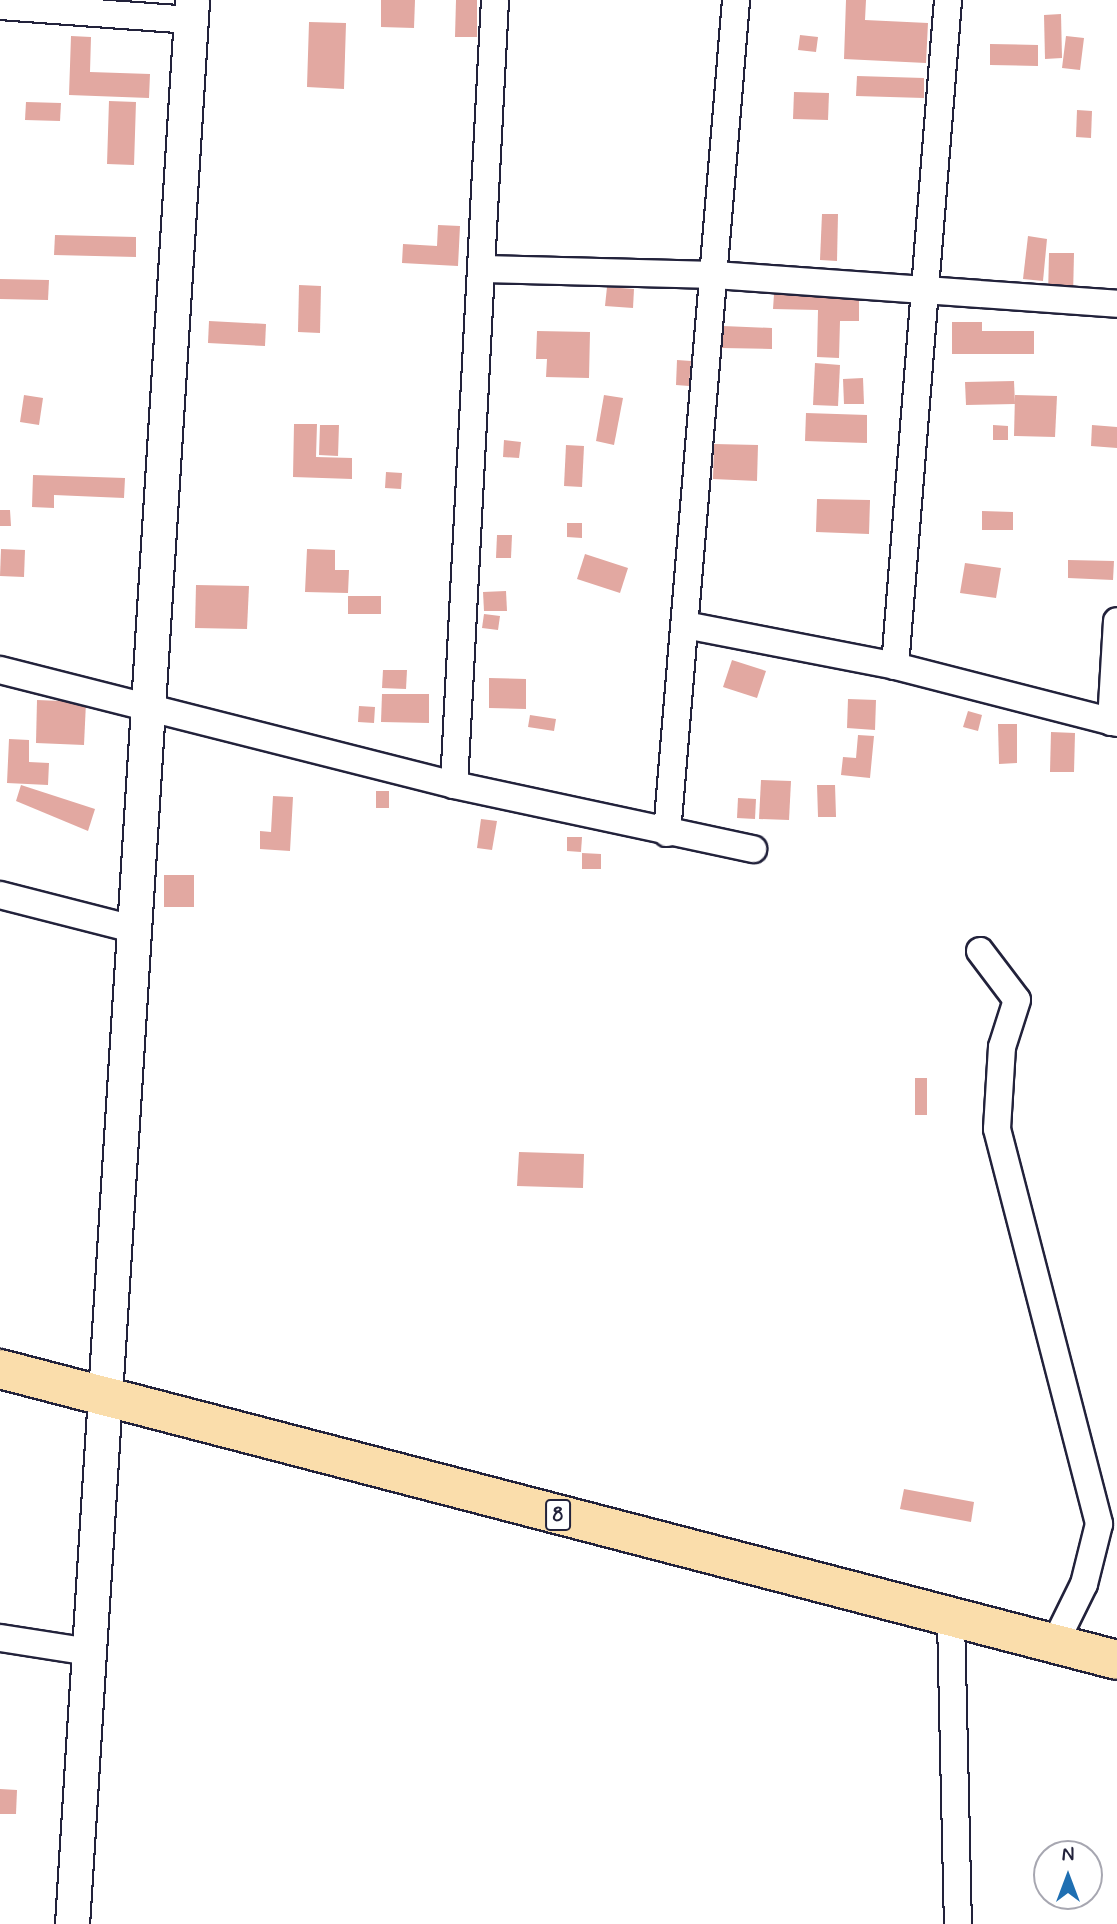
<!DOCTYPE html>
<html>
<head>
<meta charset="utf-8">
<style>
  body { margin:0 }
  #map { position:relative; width:1117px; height:1924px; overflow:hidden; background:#fff; font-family:Mynerve,sans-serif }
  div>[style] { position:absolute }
  .building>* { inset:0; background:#e2a8a1 }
  .roads { filter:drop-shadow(2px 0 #22223b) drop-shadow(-2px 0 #22223b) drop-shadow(0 2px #22223b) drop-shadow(0 -2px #22223b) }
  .minor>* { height:26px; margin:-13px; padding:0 13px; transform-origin:13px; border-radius:13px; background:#fff }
  .tertiary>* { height:33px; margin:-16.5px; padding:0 16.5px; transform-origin:16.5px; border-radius:16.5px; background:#fff }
  .primary>* { height:38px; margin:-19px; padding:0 19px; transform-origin:19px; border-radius:19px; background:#faddab }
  span { translate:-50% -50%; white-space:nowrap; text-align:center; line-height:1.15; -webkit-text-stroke:5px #fff; paint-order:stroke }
  .shield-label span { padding:2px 5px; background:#fff; border:2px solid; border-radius:5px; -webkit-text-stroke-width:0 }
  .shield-label { font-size:21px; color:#22223b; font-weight:700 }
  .north { position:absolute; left:1033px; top:1840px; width:70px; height:70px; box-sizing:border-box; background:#fff; border:2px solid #a7a7b1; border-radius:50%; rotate:0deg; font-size:19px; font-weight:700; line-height:28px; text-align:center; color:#22223b }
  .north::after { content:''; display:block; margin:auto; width:24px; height:32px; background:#1f6fb2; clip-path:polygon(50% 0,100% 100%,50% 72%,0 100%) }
</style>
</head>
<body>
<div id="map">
  <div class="building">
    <i style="clip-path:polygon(381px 0,415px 0,414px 28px,381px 27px)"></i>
    <i style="clip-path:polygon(456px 0,477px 0,477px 37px,455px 37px)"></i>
    <i style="clip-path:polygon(846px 0,866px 0,865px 20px,928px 23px,926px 63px,844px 59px)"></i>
    <i style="clip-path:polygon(1061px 14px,1062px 58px,1045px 59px,1044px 15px)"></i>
    <i style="clip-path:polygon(309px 22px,346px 23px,344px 89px,307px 87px)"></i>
    <i style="clip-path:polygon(800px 35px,818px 37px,816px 52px,798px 50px)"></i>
    <i style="clip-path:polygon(71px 36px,91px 37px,90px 72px,150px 74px,149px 98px,69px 95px)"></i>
    <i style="clip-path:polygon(1066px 36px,1084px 38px,1080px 70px,1062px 68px)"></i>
    <i style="clip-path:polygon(990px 44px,1038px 45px,1038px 66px,990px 65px)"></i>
    <i style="clip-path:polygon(857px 76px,924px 78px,924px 98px,856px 96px)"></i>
    <i style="clip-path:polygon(794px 92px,829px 93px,828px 120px,793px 119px)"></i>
    <i style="clip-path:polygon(109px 101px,136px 102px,134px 165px,107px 164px)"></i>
    <i style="clip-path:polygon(26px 102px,61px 103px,60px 121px,25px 120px)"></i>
    <i style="clip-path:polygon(1077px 110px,1092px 111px,1091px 138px,1076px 137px)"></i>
    <i style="clip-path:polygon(822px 214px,838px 214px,837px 261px,820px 260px)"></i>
    <i style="clip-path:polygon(438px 225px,460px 226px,458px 266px,402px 263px,403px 244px,437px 246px)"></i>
    <i style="clip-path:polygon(55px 235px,136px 237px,136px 257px,54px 255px)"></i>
    <i style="clip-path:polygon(1028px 236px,1047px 239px,1043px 281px,1023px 279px)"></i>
    <i style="clip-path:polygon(1049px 253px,1074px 253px,1073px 297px,1048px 296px)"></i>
    <i style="clip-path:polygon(0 279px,49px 280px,48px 300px,0 299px)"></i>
    <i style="clip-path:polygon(299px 285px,321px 286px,320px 333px,298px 332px)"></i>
    <i style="clip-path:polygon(607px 287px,634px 289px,633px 308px,605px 306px)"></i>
    <i style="clip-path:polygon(774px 294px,859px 300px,859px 321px,840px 321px,839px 358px,817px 357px,818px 310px,773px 309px)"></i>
    <i style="clip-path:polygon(209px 321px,266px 324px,265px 346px,208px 343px)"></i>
    <i style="clip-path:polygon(952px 322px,982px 322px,982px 331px,1034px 331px,1034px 354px,952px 354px)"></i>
    <i style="clip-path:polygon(723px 326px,772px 328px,772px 349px,722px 348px)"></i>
    <i style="clip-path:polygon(537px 331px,590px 332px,589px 378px,546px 377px,547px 359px,536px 359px)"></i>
    <i style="clip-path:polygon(677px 360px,691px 361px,689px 386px,676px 385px)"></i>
    <i style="clip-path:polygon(815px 363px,840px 365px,838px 406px,813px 405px)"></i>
    <i style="clip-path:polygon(863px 378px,864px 404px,844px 404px,843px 379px)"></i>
    <i style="clip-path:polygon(1014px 381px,1015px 404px,966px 405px,965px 382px)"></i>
    <i style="clip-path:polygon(24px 395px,43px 398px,39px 425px,20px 422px)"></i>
    <i style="clip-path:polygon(604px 395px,623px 398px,614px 445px,596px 441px)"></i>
    <i style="clip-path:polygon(1015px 395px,1057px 396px,1055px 437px,1014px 436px)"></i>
    <i style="clip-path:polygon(806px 413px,867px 415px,867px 443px,805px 441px)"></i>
    <i style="clip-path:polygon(294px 424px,317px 424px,316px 457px,352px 458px,352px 479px,293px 477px)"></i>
    <i style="clip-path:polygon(320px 425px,339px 425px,338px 456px,319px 455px)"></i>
    <i style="clip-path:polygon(993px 425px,1008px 426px,1008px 440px,993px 440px)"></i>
    <i style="clip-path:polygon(1092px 425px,1117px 427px,1117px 448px,1091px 446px)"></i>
    <i style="clip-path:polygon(504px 440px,521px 442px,519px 458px,503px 457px)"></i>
    <i style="clip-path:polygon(714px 444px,758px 445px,757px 481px,713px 479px)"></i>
    <i style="clip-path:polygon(566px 445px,584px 446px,582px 487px,564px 486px)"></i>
    <i style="clip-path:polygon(386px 472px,402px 473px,401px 489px,385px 488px)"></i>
    <i style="clip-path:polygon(33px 475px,125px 478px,124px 498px,54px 495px,54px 508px,32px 507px)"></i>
    <i style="clip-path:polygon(817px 499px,870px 500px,869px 534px,816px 532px)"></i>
    <i style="clip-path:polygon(0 510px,10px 510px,11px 526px,0 526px)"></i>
    <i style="clip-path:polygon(982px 511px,1013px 512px,1013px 530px,982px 530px)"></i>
    <i style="clip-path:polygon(567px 523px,582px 523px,582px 538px,567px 537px)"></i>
    <i style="clip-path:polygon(497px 535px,512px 535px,511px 558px,496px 558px)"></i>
    <i style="clip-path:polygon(1px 549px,25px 550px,24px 577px,0 576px)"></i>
    <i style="clip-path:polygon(307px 549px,335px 550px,335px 570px,349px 570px,348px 593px,305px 592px)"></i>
    <i style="clip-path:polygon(585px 554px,628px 568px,620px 593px,577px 579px)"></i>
    <i style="clip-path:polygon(1068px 560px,1114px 561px,1113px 580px,1068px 578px)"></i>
    <i style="clip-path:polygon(965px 563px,1001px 568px,996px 598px,960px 593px)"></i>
    <i style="clip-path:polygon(196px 585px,249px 586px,247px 629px,195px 628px)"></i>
    <i style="clip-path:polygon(506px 591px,507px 611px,484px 611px,483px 592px)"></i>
    <i style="clip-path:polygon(348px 596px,381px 596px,381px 614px,348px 614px)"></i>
    <i style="clip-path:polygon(484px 614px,500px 616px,498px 630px,482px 628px)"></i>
    <i style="clip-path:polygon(732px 660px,766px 671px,757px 698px,723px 687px)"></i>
    <i style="clip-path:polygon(383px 670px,407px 670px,406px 689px,382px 688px)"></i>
    <i style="clip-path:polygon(489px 678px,526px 679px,526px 709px,489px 708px)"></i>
    <i style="clip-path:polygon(382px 694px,429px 694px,429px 723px,381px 722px)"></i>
    <i style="clip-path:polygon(848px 699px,876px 700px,875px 730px,847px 728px)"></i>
    <i style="clip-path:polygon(37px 700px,86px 702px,84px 745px,36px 743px)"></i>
    <i style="clip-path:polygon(359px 706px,375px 707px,374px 723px,358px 722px)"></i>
    <i style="clip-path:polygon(968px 711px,982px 715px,978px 731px,963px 727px)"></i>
    <i style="clip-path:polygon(530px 715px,556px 719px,554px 731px,528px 727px)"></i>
    <i style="clip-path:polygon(998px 724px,1017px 724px,1017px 763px,999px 764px)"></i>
    <i style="clip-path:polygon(1051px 732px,1075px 733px,1074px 772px,1050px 772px)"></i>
    <i style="clip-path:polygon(858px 735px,874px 736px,870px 778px,841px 775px,843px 757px,856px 758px)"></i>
    <i style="clip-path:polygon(9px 739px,29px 740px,29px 762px,49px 763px,48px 785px,7px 783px)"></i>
    <i style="clip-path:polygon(761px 780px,791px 781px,789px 820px,759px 819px)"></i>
    <i style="clip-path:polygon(21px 785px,95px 809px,88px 831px,16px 801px)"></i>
    <i style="clip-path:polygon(817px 785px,835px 785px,836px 817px,818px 817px)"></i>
    <i style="clip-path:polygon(376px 791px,389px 791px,389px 808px,376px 808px)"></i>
    <i style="clip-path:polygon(273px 796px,293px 797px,290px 851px,260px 849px,260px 831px,271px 832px)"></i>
    <i style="clip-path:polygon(738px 798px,756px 799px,755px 819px,737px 818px)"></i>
    <i style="clip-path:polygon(481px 819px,497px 821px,492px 850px,477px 848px)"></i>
    <i style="clip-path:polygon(567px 837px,582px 837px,581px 852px,567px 851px)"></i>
    <i style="clip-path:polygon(582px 853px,601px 854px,601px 869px,582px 869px)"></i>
    <i style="clip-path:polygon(164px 875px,194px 875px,194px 907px,164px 907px)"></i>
    <i style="clip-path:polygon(915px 1078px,927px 1078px,927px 1115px,915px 1115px)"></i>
    <i style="clip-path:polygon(519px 1152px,584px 1154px,583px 1188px,517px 1186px)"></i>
    <i style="clip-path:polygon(904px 1489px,974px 1502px,971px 1522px,900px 1509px)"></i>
    <i style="clip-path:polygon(0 1789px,17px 1790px,16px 1814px,0 1814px)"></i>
  </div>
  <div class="roads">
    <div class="minor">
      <i style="left:0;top:6px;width:191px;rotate:4.2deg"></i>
      <i style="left:484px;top:269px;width:231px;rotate:1.5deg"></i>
      <i style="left:715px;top:275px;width:403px;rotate:4.1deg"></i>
      <i style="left:685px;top:625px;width:214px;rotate:11deg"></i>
      <i style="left:895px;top:666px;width:229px;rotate:14.4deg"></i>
      <i style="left:895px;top:666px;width:668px;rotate:-85.45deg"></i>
      <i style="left:0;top:670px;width:468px;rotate:14.2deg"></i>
      <i style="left:454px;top:785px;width:306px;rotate:12.1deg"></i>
      <i style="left:1111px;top:722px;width:101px;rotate:-86.6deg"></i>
      <i style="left:454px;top:785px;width:786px;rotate:-87.01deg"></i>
      <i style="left:667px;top:833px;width:836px;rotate:-85.26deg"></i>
      <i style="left:0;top:895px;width:137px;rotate:14.3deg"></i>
      <i style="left:980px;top:951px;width:61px;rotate:52.9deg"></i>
      <i style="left:1017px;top:1000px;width:49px;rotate:107.7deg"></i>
      <i style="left:1002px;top:1047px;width:82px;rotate:93.5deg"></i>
      <i style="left:997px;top:1129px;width:408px;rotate:75.5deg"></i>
      <i style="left:1099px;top:1524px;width:62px;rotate:104deg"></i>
      <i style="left:1084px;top:1584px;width:66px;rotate:116.2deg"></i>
      <i style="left:951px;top:1619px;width:305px;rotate:88.7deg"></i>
      <i style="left:0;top:1638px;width:90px;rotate:8.9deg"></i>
    </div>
    <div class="tertiary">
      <i style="left:72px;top:1924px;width:1928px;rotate:-86.43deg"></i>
    </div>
    <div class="primary">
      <i style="left:0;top:1369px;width:1154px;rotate:14.6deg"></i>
    </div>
  </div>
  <div class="shield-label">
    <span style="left:558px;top:1515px">8</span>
  </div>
  <div class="north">N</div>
</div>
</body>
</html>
